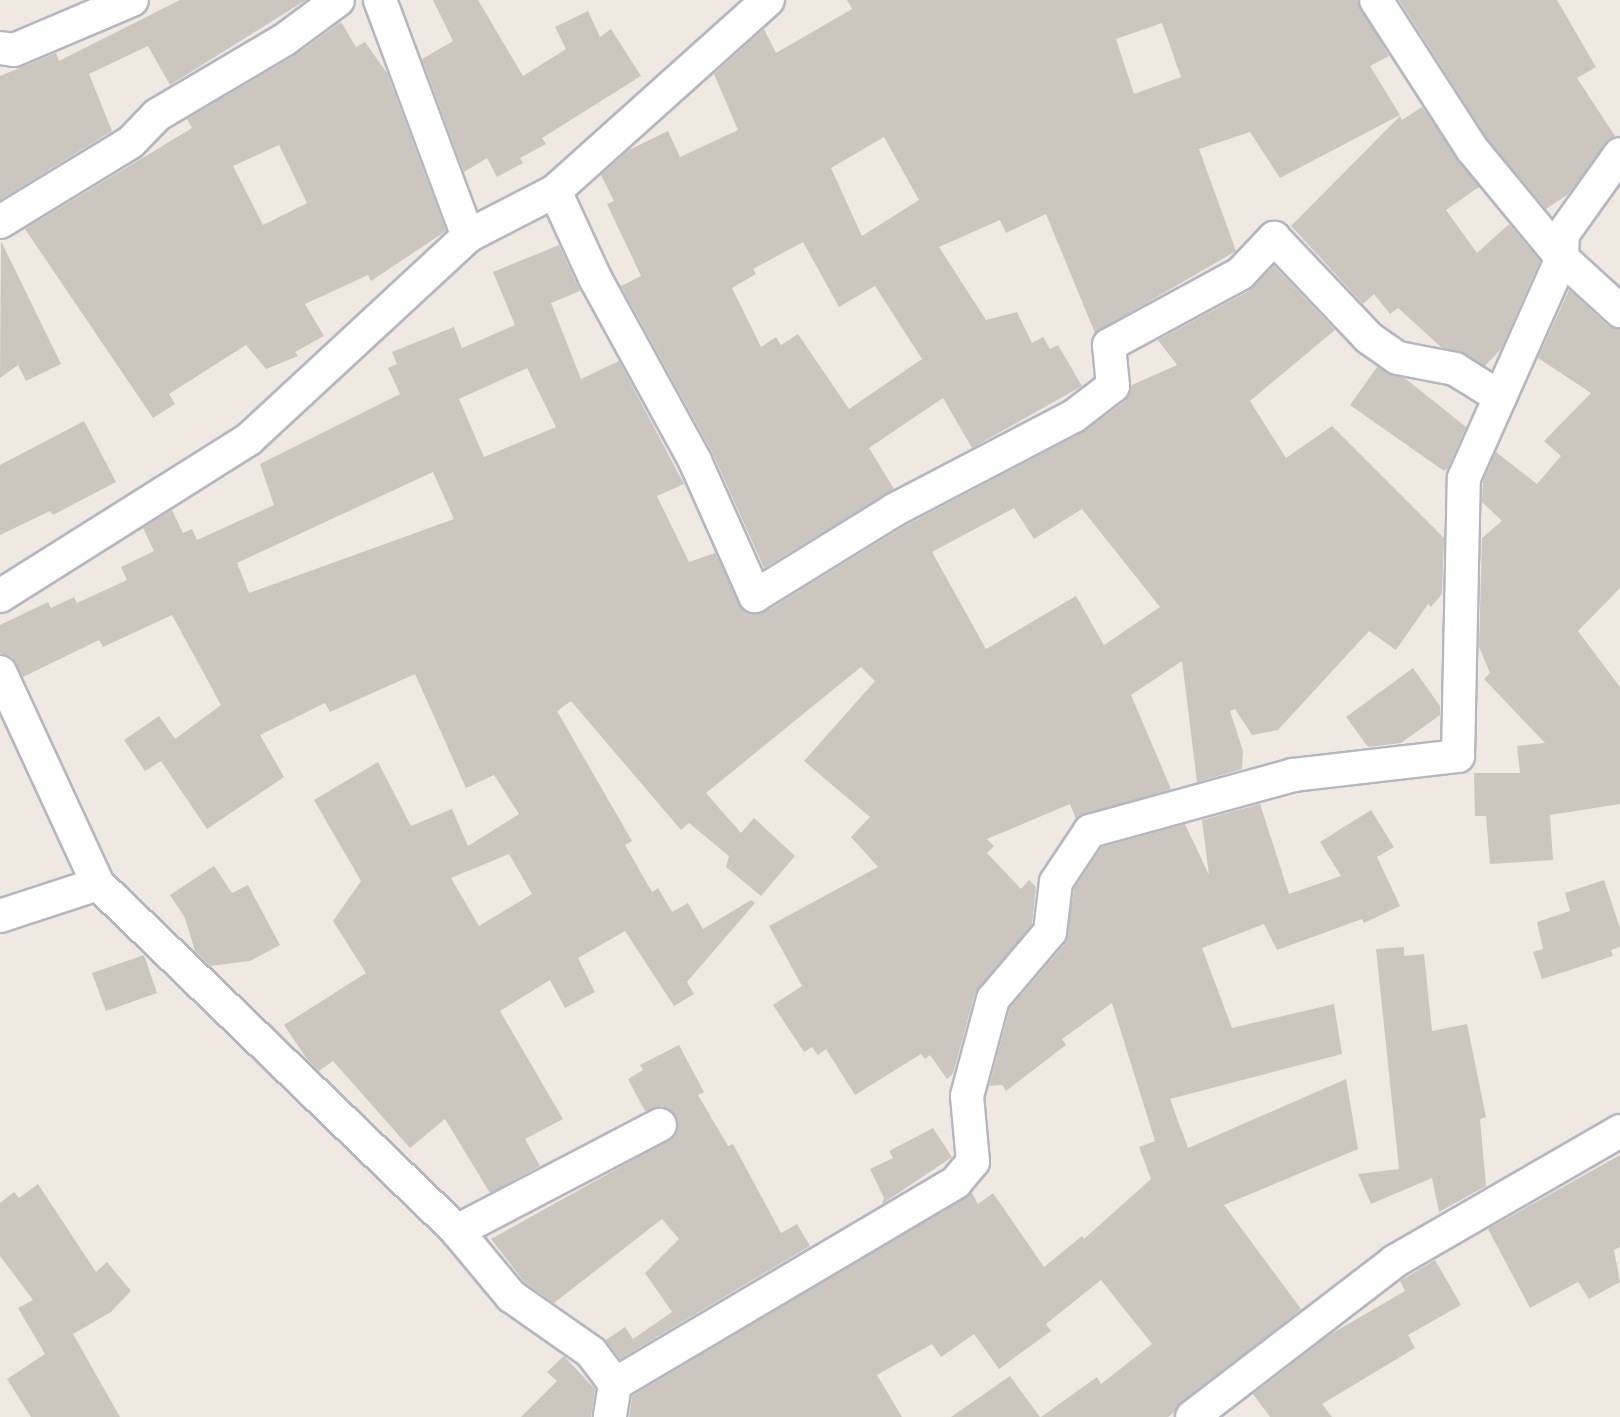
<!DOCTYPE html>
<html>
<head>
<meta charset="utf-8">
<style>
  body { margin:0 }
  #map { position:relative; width:1620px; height:1417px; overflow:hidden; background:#efe9e1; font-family:"Open Sans",sans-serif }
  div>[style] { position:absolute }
  .building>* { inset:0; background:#cbc7bf }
  .roads { filter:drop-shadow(2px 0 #b4b7c1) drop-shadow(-2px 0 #b4b7c1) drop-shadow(0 2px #b4b7c1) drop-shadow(0 -2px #b4b7c1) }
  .street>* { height:32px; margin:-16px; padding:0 16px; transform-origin:16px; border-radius:16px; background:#fff }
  span { translate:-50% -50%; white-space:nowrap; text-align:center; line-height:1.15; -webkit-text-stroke:7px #fff; paint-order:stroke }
</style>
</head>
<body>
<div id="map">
  <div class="building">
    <i style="clip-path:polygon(180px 0,306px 0,170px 85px,148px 46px,89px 74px,112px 131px,0 200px,0 76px,56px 53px,59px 61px)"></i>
    <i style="clip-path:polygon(433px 0,478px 0,523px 76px,566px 49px,555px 27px,588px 11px,600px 37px,611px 29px,641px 76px,542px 138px,546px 144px,520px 158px,523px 163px,497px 177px,487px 158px,464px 172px,422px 59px,453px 41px)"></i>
    <i style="clip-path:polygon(evenodd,847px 0,1357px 0,1389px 56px,1370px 66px,1400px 115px,1280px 178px,1250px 132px,1199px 149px,1236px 251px,1095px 333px,1046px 214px,1006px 233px,1000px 220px,939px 247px,986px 320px,1017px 312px,1032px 343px,1043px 337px,1050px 349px,1058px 345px,1082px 386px,972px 448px,943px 398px,869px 448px,894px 489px,764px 568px,712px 452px,621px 286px,641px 276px,607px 204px,614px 201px,601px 175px,629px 150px,668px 131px,680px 157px,738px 130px,714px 74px,764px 29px,776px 53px,852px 9px,847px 0,1162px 23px,1181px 77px,1134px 94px,1116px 39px,1162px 23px,847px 0,884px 137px,919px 200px,862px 236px,831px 168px,884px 137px,847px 0,803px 242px,839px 307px,875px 286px,922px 359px,849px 409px,798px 334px,781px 345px,776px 337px,761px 347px,732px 288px,756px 274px,753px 269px,803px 242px)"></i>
    <i style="clip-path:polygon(1399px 0,1557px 0,1596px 67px,1577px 78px,1615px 136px,1567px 195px,1546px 209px,1487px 138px)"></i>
    <i style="clip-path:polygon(evenodd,341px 22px,356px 47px,365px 42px,387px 73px,446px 231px,371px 281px,368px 275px,305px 304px,324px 336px,295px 352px,298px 356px,266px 369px,246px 345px,169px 394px,175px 404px,153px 418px,25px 229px,192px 128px,187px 119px,294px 56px,341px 22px,279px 145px,307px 203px,263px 225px,233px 166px,279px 145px)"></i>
    <i style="clip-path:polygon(1422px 107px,1479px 187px,1446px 210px,1477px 253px,1509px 224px,1540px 261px,1501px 349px,1485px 366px,1441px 347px,1398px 308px,1390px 314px,1374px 294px,1363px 304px,1291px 226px,1400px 116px,1402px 120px)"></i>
    <i style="clip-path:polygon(1px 241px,61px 364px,26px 381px,18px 365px,0 378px)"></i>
    <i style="clip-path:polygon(evenodd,559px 245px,580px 291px,551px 303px,581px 379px,619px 361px,684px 484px,657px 496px,689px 562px,715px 553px,745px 612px,765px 612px,903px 527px,1085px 431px,1125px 401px,1132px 385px,1177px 365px,1158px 340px,1249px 291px,1274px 266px,1335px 330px,1250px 401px,1286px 458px,1332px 426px,1444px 538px,1442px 594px,1431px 607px,1428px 604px,1396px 650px,1369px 631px,1278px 730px,1252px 735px,1235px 709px,1230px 711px,1243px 751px,1242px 769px,1197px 782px,1182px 661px,1131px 695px,1171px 789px,1076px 819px,1070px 804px,987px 839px,994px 846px,987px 853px,1021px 889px,1029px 880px,1036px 887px,1032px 924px,975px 993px,953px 1074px,947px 1079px,930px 1055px,925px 1059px,921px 1054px,855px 1095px,826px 1049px,818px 1055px,812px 1047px,804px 1052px,773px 1005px,802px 986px,769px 926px,878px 867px,851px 837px,870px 817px,804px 761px,875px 681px,861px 667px,706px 793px,741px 833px,754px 818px,795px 856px,761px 896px,726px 867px,729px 856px,689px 823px,681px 830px,571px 701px,557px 711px,632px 841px,625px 845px,652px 892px,658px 888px,672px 912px,688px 903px,703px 929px,751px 900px,755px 903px,687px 982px,694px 994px,674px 1006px,625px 931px,578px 958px,595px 992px,565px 1008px,550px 980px,500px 1011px,563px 1119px,525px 1139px,540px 1166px,490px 1193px,445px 1119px,410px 1148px,333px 1061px,319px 1071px,307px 1059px,284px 1025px,366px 973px,333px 921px,361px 881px,314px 800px,378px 762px,411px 826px,452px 809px,468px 846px,519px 814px,494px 775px,466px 788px,415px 674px,330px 712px,325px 703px,260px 735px,284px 777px,207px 829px,161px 761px,145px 771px,124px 740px,159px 716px,175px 739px,221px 705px,172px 615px,103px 647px,99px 640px,23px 677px,12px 657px,0 653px,0 625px,48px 602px,51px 608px,74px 597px,77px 603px,127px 580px,121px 567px,154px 551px,143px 528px,172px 510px,183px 533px,192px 529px,197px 540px,274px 505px,260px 464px,400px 394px,388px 368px,397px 364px,392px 352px,454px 327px,462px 348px,515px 325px,493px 272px,559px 245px,527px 368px,556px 427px,484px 457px,459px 399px,527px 368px,559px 245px,433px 472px,454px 519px,249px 593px,237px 563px,433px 472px,559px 245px,1014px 508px,1034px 539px,1082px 509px,1160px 607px,1104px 645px,1076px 596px,986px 649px,932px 552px,1014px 508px,559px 245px,509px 854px,532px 894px,479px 926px,451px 878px,509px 854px)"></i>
    <i style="clip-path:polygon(1569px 290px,1607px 325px,1620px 329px,1620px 588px,1578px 631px,1620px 687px,1620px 804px,1550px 815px,1553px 860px,1490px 864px,1486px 816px,1475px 816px,1474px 773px,1520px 773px,1517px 746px,1545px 743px,1484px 679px,1490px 673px,1479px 647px,1482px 538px,1502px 521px,1482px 502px,1483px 482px,1496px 452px,1537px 484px,1561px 456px,1544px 441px,1591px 393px,1538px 358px)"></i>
    <i style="clip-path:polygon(1377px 367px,1406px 379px,1466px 427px,1448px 468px,1444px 471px,1350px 405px)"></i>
    <i style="clip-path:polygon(84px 421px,116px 482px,53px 515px,50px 511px,0 535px,0 465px)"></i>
    <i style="clip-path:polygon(1413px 668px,1440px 706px,1440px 715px,1401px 743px,1368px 747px,1346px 717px)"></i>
    <i style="clip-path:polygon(1260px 804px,1289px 894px,1341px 876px,1320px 842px,1371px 810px,1394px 847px,1377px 857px,1400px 906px,1364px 923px,1362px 919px,1277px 950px,1264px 924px,1202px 948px,1232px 1028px,1334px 1004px,1342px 1054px,1170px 1099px,1188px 1148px,1346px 1079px,1358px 1149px,1224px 1205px,1301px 1309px,1168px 1417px,1041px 1417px,1097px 1377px,1101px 1384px,1152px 1344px,1101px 1280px,1046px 1324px,1051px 1331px,999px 1369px,974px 1334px,941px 1357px,932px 1344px,877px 1375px,902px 1417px,629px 1417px,632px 1396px,972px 1193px,978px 1204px,993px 1193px,1044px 1267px,1082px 1236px,1084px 1239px,1151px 1179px,1139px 1147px,1155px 1141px,1112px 1003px,1062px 1039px,1066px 1045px,1006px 1091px,1002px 1085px,989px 1086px,1010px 1008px,1065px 944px,1074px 889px,1102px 847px,1185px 824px,1209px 875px,1202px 820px)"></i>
    <i style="clip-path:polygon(214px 866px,232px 893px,248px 885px,280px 945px,250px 961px,210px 966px,195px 951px,185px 918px,170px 895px)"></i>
    <i style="clip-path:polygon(1604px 880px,1620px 928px,1620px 947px,1611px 950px,1613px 956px,1542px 979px,1533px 952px,1543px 949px,1537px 922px,1570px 911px,1565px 893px)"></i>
    <i style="clip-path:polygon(1404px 947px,1404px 956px,1424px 954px,1432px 1031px,1467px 1024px,1486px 1117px,1480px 1119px,1486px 1186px,1439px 1212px,1432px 1178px,1371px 1204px,1358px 1174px,1399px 1169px,1376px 949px)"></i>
    <i style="clip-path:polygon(144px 955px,157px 993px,106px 1011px,92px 973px)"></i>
    <i style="clip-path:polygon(679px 1045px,704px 1092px,698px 1095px,728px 1146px,733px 1144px,781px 1233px,797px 1224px,810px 1246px,620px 1359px,606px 1340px,625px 1327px,633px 1339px,672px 1312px,645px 1273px,679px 1239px,662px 1219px,554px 1303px,525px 1283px,491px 1239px,676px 1136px,676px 1116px,662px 1106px,645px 1111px,628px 1079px,643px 1070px,640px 1065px)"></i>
    <i style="clip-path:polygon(933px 1128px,952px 1157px,882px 1204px,884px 1198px,870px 1169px,893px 1158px,889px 1151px)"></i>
    <i style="clip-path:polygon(1620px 1155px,1620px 1247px,1614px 1250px,1620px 1282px,1589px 1299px,1578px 1282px,1530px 1308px,1488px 1229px)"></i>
    <i style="clip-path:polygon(38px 1184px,96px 1272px,107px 1262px,131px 1291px,111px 1312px,73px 1334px,120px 1417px,31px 1417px,7px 1379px,45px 1354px,18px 1308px,33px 1300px,0 1256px,0 1203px,14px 1192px,19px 1198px)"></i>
    <i style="clip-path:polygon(1435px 1260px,1461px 1305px,1408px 1335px,1415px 1348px,1322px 1404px,1332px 1417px,1270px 1417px,1253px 1394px,1331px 1334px,1405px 1291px,1400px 1281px)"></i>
    <i style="clip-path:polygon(564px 1356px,595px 1389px,591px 1417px,521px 1417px,557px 1381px,547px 1372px)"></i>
    <i style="clip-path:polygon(1010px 1376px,1040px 1417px,951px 1417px)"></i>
  </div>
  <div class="roads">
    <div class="street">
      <i style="left:380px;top:0;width:252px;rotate:69.6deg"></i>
      <i style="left:1376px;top:0;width:177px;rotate:57.2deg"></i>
      <i style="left:1472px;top:149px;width:141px;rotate:50.5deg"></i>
      <i style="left:1562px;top:258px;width:79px;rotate:42.4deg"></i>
      <i style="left:0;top:48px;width:14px;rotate:8deg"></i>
      <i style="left:14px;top:50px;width:128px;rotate:-23deg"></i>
      <i style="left:555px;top:191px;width:96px;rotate:65.3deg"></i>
      <i style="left:595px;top:278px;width:209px;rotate:61.3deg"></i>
      <i style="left:695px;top:461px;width:148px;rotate:66deg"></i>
      <i style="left:755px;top:596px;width:163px;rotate:-31.7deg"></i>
      <i style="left:894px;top:510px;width:203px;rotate:-27.6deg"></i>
      <i style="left:1074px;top:416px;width:49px;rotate:-37.6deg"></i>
      <i style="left:1113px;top:386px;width:41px;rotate:-95.6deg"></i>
      <i style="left:1109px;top:345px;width:149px;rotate:-28.5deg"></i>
      <i style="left:1240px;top:274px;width:50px;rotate:-46.6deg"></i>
      <i style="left:1274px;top:238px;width:138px;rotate:46.5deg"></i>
      <i style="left:1369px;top:338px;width:35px;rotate:35deg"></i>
      <i style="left:1398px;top:358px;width:58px;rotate:10.9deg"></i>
      <i style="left:1455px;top:369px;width:53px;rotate:31.9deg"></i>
      <i style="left:0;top:222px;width:153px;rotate:-31.4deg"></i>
      <i style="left:131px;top:142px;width:37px;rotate:-46deg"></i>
      <i style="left:157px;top:115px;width:147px;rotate:-30.6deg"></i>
      <i style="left:284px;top:40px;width:67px;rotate:-36.5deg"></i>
      <i style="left:0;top:596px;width:294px;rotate:-32.2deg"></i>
      <i style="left:249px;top:439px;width:299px;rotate:-42.8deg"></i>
      <i style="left:468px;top:236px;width:98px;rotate:-27.3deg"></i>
      <i style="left:555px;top:191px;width:286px;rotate:-41.9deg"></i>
      <i style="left:0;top:672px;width:234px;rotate:65.2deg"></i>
      <i style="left:0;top:916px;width:103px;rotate:-18.1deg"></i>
      <i style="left:98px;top:884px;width:499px;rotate:44deg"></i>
      <i style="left:457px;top:1231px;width:85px;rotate:50.3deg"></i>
      <i style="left:511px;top:1296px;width:98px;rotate:35deg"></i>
      <i style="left:591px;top:1352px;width:40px;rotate:53deg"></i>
      <i style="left:615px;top:1384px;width:33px;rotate:99deg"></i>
      <i style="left:457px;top:1231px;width:229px;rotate:-27.6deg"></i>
      <i style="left:615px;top:1384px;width:396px;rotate:-30.6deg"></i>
      <i style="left:956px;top:1182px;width:26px;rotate:-50deg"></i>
      <i style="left:973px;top:1162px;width:66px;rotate:-95.2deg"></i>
      <i style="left:967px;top:1096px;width:100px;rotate:-75deg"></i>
      <i style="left:993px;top:999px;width:88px;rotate:-49.6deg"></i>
      <i style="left:1050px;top:932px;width:50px;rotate:-83.2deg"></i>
      <i style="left:1056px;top:882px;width:61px;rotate:-56.3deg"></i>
      <i style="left:1090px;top:831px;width:211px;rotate:-15.4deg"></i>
      <i style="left:1293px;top:775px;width:166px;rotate:-6.6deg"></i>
      <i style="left:1458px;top:756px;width:278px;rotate:-88.8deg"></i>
      <i style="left:1464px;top:478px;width:241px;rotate:-66deg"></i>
      <i style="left:1562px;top:258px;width:24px;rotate:-88deg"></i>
      <i style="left:1563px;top:234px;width:98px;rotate:-54.5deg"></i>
      <i style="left:1192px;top:1417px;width:256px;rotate:-37.5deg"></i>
      <i style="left:1395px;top:1261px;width:260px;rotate:-30deg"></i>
    </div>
  </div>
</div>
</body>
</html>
